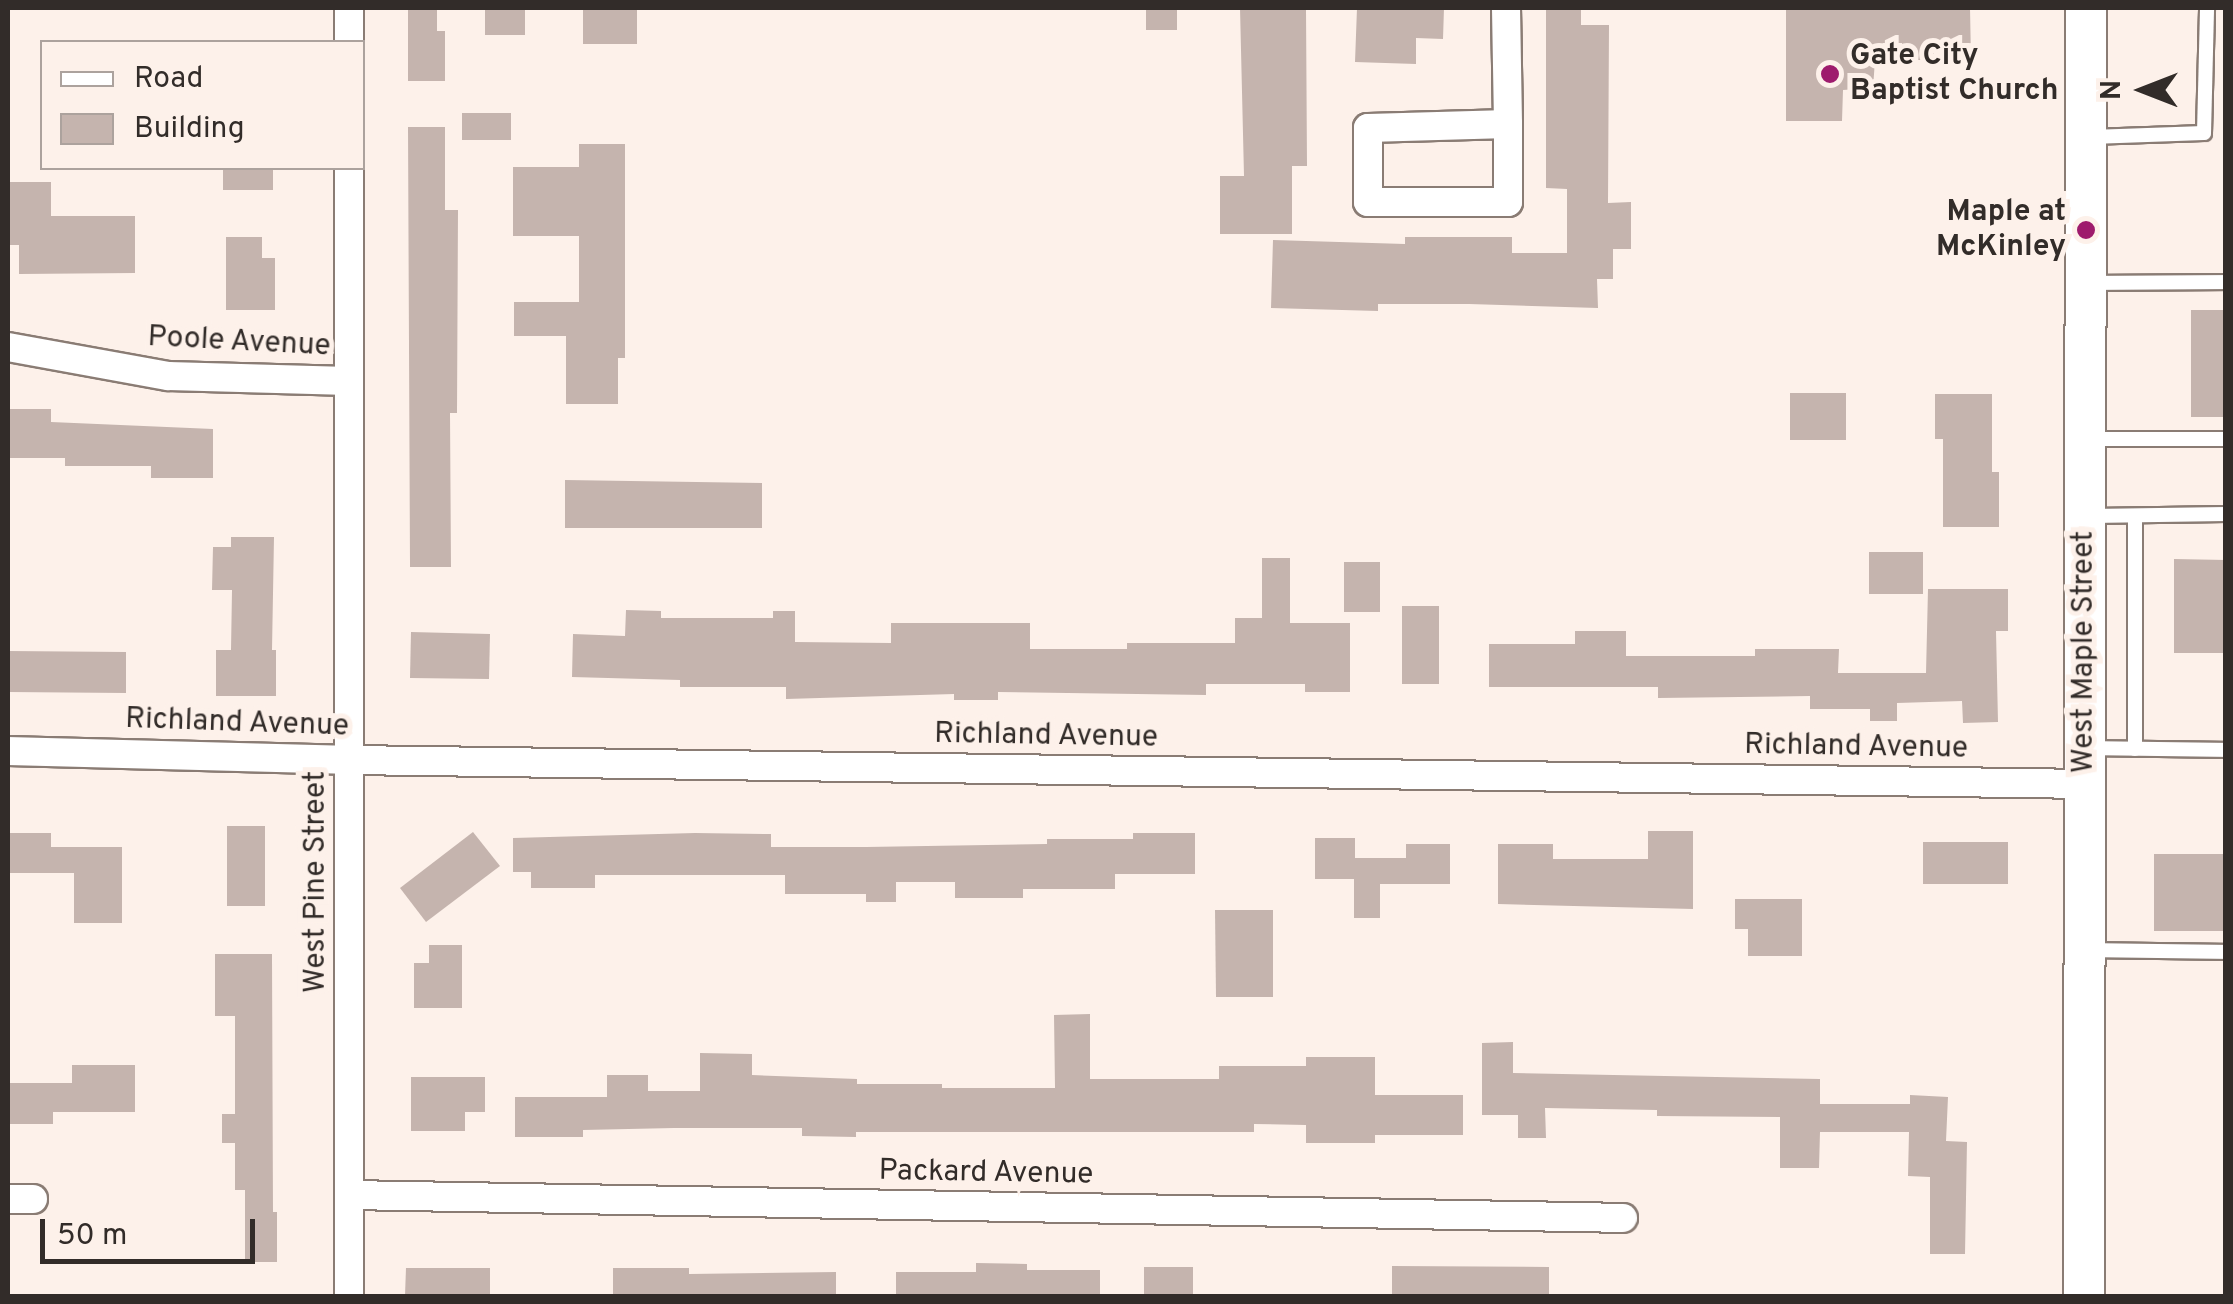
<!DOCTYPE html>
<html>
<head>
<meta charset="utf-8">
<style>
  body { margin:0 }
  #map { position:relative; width:2233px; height:1304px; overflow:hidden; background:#fdf1ea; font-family:Overpass,sans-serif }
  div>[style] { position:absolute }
  .building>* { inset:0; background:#c5b4ae }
  .roads { filter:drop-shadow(2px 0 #8a7c74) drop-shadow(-2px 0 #8a7c74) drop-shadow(0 2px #8a7c74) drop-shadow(0 -2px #8a7c74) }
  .lane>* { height:14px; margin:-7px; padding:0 7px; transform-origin:7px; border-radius:7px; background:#fff }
  .street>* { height:28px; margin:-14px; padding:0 14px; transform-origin:14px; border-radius:14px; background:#fff }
  .secondary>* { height:40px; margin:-20px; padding:0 20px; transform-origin:20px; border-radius:20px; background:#fff }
  .dots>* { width:28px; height:28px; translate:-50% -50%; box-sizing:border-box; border:5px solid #fdf1ea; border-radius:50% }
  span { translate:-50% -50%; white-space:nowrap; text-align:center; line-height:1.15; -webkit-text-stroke:10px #fdf1ea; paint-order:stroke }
  .poi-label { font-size:30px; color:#322c29; font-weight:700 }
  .left { translate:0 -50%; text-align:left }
  .right { translate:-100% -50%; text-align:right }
  .street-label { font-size:30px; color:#322c29 }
  .frame { position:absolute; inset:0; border:10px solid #322c29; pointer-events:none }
  .legend { position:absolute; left:40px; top:40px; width:325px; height:130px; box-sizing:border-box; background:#fdf1ea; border:2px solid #aca29d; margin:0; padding:12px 18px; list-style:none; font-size:30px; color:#322c29 }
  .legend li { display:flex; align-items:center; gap:20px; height:50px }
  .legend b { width:50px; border:2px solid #aca29d }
  .north { position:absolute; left:2093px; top:40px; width:100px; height:100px; -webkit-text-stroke:8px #fdf1ea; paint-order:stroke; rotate:270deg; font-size:28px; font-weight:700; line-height:40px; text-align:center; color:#322c29 }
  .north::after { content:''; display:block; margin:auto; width:35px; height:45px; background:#322c29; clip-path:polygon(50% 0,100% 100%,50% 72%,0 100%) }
  .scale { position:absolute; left:40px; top:1219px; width:215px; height:45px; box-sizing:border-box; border:5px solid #322c29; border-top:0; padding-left:12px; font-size:30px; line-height:35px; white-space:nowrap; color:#322c29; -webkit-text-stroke:8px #fdf1ea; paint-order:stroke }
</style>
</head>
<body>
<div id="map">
  <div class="building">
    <i style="clip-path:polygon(408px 8px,437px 8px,437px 31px,445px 31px,445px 81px,408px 81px)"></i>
    <i style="clip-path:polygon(485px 8px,525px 8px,525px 35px,485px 35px)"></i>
    <i style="clip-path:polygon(583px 8px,637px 8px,637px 44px,583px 44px)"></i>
    <i style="clip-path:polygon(1146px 8px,1177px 8px,1177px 30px,1146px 30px)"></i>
    <i style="clip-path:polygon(1240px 8px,1306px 8px,1307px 166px,1292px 166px,1292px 234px,1220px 234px,1220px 176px,1244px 176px)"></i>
    <i style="clip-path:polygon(1357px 8px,1444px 8px,1443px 39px,1416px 38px,1416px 64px,1355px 62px)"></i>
    <i style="clip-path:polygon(1546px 8px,1581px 8px,1581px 25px,1609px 25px,1608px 203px,1631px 202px,1631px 249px,1613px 249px,1613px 279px,1597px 279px,1598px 308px,1469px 304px,1378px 304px,1378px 311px,1271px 308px,1273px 240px,1405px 244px,1405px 237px,1512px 237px,1512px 253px,1567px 253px,1567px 189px,1546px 188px)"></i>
    <i style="clip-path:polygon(1786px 8px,1970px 8px,1971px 60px,1875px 60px,1873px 88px,1843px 90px,1842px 121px,1786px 121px)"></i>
    <i style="clip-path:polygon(462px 113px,511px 113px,511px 140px,462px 140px)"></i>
    <i style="clip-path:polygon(408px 127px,445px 127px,445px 210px,458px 210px,457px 413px,450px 413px,451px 567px,410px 567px)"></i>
    <i style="clip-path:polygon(579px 144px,625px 144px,625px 358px,618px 358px,618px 404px,566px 404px,566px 336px,514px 336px,514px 302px,579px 302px,579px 236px,513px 236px,513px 167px,579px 167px)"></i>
    <i style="clip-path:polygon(223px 168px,273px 168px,273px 190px,223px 190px)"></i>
    <i style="clip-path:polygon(8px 182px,51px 182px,51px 216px,135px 216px,135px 273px,19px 274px,19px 245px,8px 245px)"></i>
    <i style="clip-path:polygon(226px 237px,262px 237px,262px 258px,275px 258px,275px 310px,226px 310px)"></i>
    <i style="clip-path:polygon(2191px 310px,2226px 310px,2226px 417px,2191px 417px)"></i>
    <i style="clip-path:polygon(1790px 393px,1846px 393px,1846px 440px,1790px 440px)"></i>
    <i style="clip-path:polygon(1935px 394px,1992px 394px,1992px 472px,1999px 472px,1999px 527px,1943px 527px,1943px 439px,1935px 439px)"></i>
    <i style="clip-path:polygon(8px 409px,51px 409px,51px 422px,213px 429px,213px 478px,151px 478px,151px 466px,65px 466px,65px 458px,8px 458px)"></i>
    <i style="clip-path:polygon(565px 480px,762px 483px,762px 528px,565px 528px)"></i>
    <i style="clip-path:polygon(231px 537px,274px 537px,272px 650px,276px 650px,276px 696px,216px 696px,216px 650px,231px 650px,232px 590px,212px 590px,213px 547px,231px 547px)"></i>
    <i style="clip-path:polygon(1869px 552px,1923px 552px,1923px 594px,1869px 594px)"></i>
    <i style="clip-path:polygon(1262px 558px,1290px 558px,1290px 623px,1350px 623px,1350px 692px,1305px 692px,1305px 684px,1206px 684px,1206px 695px,998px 692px,998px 700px,954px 700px,954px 694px,786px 699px,786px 687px,680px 687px,680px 680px,572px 677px,573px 634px,625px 636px,626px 610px,661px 611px,661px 618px,773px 618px,773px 611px,795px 611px,795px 642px,891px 643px,891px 623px,1030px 623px,1030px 649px,1127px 649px,1127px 643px,1235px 643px,1235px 618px,1262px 618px)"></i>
    <i style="clip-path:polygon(2174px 559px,2226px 560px,2226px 653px,2174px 653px)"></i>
    <i style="clip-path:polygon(1344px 562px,1380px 562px,1380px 612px,1344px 612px)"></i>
    <i style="clip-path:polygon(1928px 589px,2008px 589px,2008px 631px,1996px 631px,1998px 722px,1963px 723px,1962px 701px,1897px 703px,1897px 721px,1870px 721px,1870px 709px,1810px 709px,1810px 696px,1658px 698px,1658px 687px,1489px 687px,1489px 644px,1575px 644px,1575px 631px,1626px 631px,1626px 656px,1755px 656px,1755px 649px,1839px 649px,1838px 673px,1926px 673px)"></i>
    <i style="clip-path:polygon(1402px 606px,1439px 606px,1439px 684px,1402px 684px)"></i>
    <i style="clip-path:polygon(411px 632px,490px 634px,489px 679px,410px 678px)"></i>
    <i style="clip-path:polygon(8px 651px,126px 652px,126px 693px,8px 692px)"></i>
    <i style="clip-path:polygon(227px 826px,265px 826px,265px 906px,227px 906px)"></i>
    <i style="clip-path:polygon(1648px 831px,1693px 831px,1693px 909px,1498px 904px,1498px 844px,1553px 844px,1553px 859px,1648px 859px)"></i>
    <i style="clip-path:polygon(473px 832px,500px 866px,426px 922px,400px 888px)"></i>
    <i style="clip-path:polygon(8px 833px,51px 833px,51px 847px,122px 847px,122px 923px,74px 923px,74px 873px,8px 873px)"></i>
    <i style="clip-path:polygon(695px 833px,771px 834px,771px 847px,866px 847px,1047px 844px,1047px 839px,1133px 839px,1133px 833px,1195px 833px,1195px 874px,1115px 874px,1115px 889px,1023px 889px,1023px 898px,955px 898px,955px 882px,896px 882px,896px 902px,866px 902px,866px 894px,785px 894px,785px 875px,595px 875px,595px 888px,531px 888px,531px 872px,513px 872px,513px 838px)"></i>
    <i style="clip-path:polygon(1315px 838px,1355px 838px,1355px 858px,1406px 858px,1406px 844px,1450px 844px,1450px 884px,1380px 884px,1380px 918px,1354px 918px,1354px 879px,1315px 879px)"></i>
    <i style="clip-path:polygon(1923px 842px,2008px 842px,2008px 884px,1923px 884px)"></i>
    <i style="clip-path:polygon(2154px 854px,2226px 854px,2226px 931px,2154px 931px)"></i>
    <i style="clip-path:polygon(1735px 899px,1802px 899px,1802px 956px,1748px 956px,1748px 929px,1735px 929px)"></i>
    <i style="clip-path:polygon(1215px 910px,1273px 910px,1273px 997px,1216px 997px)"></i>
    <i style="clip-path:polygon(429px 945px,462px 945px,462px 1008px,414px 1008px,414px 963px,429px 963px)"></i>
    <i style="clip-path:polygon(215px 954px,272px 954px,273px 1212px,277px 1212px,277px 1262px,245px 1262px,245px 1190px,235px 1190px,235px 1143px,222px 1143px,222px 1114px,235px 1114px,235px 1016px,215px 1016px)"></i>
    <i style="clip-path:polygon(1090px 1014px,1090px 1079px,1219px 1079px,1219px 1066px,1306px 1066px,1306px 1057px,1375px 1057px,1375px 1095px,1463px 1095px,1463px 1135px,1375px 1135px,1375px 1143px,1306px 1143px,1306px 1125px,1254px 1124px,1254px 1132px,856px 1132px,856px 1137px,802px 1136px,802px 1128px,674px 1128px,583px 1130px,583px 1137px,515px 1137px,515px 1097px,607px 1097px,607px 1075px,648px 1075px,648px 1091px,700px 1091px,700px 1053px,752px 1054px,752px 1075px,857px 1079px,857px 1084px,942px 1084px,942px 1088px,1055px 1088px,1054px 1015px)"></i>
    <i style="clip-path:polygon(1513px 1042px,1513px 1073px,1820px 1079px,1820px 1104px,1910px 1104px,1910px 1095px,1948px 1097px,1946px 1141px,1967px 1142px,1965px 1254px,1930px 1254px,1930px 1177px,1908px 1176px,1909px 1132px,1820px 1132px,1819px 1168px,1780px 1168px,1780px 1117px,1657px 1116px,1657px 1110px,1545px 1108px,1546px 1138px,1518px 1138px,1518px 1115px,1482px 1115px,1482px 1043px)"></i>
    <i style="clip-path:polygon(72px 1065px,135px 1065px,135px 1112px,53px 1112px,53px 1124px,8px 1124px,8px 1083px,72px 1083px)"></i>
    <i style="clip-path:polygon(411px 1077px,485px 1077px,485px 1112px,465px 1112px,465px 1131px,411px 1131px)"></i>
    <i style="clip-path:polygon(976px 1263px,1027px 1264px,1027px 1270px,1100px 1270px,1100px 1296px,896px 1296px,896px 1272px,976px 1272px)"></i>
    <i style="clip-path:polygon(1392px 1266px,1549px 1267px,1549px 1296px,1392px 1296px)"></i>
    <i style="clip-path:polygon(1144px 1267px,1193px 1267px,1193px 1296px,1144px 1296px)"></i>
    <i style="clip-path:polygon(406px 1268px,490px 1268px,490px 1296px,405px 1296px)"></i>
    <i style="clip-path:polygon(613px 1268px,689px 1268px,689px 1274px,836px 1272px,836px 1296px,613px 1296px)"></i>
  </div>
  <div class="roads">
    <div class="lane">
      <i style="left:2091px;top:137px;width:113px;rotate:-2deg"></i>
      <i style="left:2204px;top:133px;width:125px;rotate:-88.6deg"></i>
      <i style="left:2091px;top:283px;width:135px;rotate:-0.4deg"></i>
      <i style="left:2086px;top:439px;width:140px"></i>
      <i style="left:2091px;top:516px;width:135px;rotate:-0.8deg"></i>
      <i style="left:2135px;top:516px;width:233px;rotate:90deg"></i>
      <i style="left:2090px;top:748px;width:136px;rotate:0.8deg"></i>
      <i style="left:2090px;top:950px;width:136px;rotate:0.8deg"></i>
    </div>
    <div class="street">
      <i style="left:349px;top:8px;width:34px;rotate:90deg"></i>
      <i style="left:1506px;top:8px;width:116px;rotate:89deg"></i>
      <i style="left:1508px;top:124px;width:78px;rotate:90deg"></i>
      <i style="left:1508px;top:202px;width:140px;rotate:180deg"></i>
      <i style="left:1368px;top:202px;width:74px;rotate:-90deg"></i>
      <i style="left:1368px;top:128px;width:140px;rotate:-1.6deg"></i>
      <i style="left:349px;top:168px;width:1128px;rotate:90deg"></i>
      <i style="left:8px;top:347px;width:163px;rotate:10.3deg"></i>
      <i style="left:168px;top:376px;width:181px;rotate:1.6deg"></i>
      <i style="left:8px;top:751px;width:341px;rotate:1.5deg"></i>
      <i style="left:349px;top:760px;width:1735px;rotate:0.79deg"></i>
      <i style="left:349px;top:1195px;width:1274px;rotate:1.03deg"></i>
      <i style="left:8px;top:1199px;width:25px"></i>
    </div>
    <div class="secondary">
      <i style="left:2084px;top:1296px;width:1288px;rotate:-89.91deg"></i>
    </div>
  </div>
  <div class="dots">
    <i style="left:1830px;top:74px;background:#9e1b6d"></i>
    <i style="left:2086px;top:230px;background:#9e1b6d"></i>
  </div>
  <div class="poi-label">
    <span class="left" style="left:1850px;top:74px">Gate City<br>Baptist Church</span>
    <span class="right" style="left:2066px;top:230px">Maple at<br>McKinley</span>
  </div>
  <div class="street-label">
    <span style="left:239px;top:343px;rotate:3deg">Poole Avenue</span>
    <span style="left:2085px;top:652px;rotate:-90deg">West Maple Street</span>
    <span style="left:237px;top:724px;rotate:2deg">Richland Avenue</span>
    <span style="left:1046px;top:737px;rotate:1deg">Richland Avenue</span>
    <span style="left:1856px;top:748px;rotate:1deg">Richland Avenue</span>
    <span style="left:317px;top:882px;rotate:-90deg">West Pine Street</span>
    <span style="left:986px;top:1174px;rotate:1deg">Packard Avenue</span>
  </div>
  <div class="frame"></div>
  <ul class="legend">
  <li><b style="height:12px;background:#fff"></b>Road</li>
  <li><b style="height:28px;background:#c5b4ae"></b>Building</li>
  </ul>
  <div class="north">N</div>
  <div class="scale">50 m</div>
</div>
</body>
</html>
